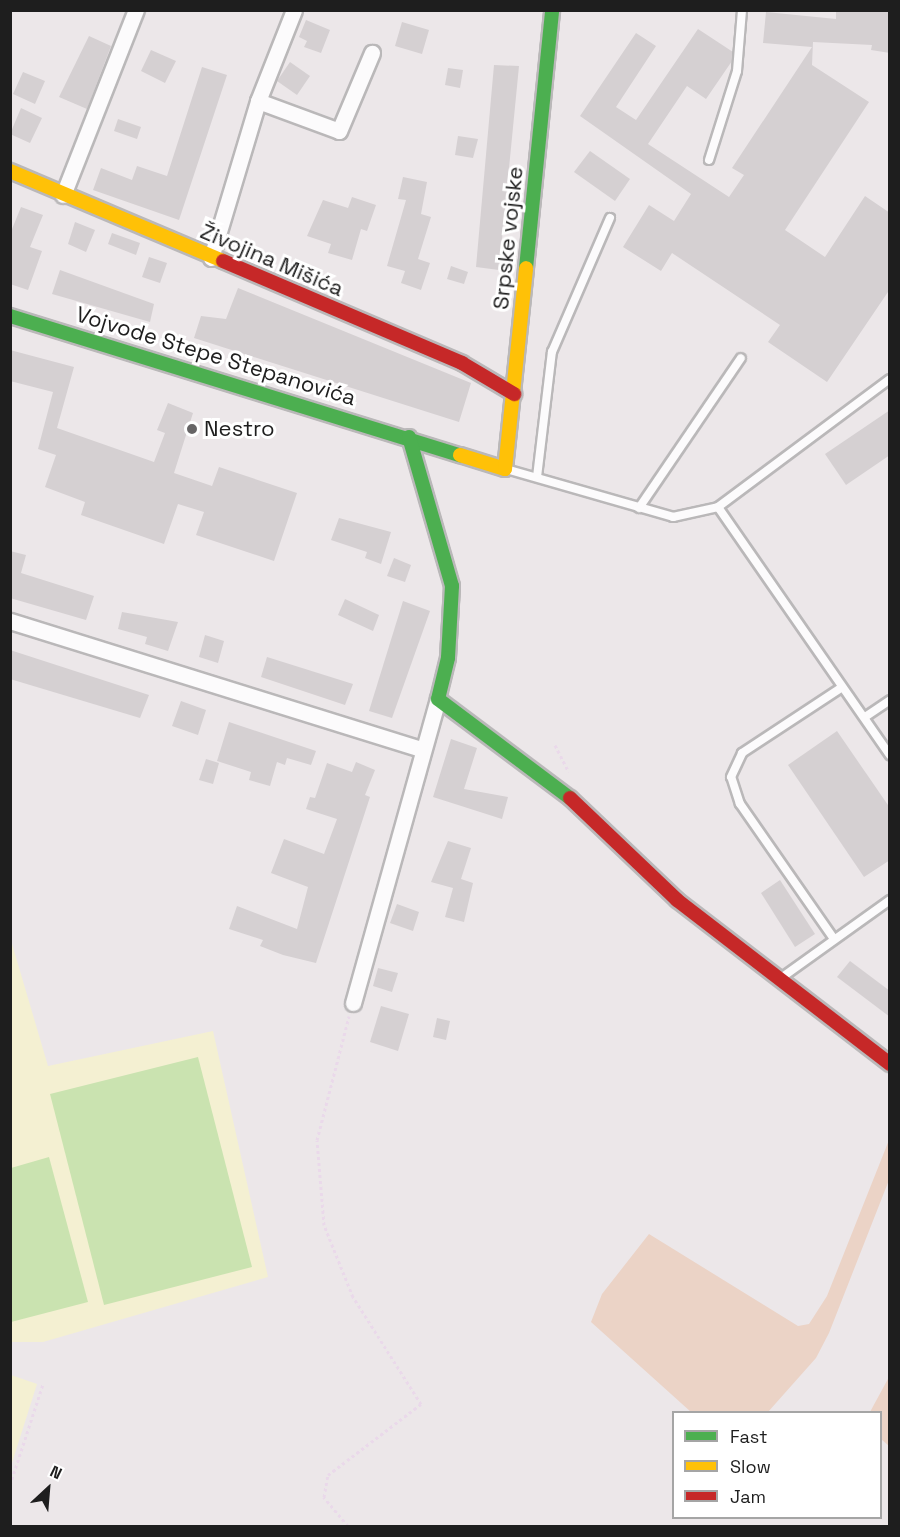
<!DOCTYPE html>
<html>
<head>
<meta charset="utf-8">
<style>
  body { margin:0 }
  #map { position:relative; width:900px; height:1537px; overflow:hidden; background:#ece7e9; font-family:"Space Grotesk",sans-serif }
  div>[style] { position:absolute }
  .grass>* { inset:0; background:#ebd3c6 }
  .park>* { inset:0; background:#f4f0d2 }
  .pitch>* { inset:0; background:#cae3b0 }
  .building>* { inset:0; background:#d5d0d2 }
  .path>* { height:3px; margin-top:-1.5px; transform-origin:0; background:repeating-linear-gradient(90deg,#ead9ea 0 3px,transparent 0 6px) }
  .roads { filter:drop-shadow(2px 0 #bab8b9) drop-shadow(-2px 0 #bab8b9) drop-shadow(0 2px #bab8b9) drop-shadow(0 -2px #bab8b9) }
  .lane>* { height:8px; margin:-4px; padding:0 4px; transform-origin:4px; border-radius:4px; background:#fcfbfc }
  .street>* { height:15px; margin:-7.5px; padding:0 7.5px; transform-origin:7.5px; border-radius:7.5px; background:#fcfbfc }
  .fast>* { height:14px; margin:-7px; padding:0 7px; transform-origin:7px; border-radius:7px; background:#4caf50 }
  .slow>* { height:14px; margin:-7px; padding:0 7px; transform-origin:7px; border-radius:7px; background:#ffc107 }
  .jam>* { height:14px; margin:-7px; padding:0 7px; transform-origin:7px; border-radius:7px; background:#c62828 }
  .dots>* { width:16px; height:16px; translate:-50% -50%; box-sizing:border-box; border:3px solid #fff; border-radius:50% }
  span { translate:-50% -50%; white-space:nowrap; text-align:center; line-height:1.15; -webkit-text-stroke:6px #fff; paint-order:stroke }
  .street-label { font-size:22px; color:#1e1e1e }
  .poi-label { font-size:22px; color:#1e1e1e }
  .left { translate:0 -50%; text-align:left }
  .frame { position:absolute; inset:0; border:12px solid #1e1e1e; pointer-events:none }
  .legend { position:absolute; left:672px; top:1411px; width:210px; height:108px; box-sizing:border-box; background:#fff; border:2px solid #a5a5a5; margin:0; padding:8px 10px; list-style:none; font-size:18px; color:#1e1e1e }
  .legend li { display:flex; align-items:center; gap:12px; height:30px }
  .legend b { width:30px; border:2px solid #a5a5a5 }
  .north { position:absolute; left:18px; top:1459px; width:60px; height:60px; -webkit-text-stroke:4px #fff; paint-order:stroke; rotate:26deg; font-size:16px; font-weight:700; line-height:24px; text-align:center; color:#1e1e1e }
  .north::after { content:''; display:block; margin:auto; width:21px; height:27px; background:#1e1e1e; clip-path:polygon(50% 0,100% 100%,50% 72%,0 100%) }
</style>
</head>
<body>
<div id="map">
  <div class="grass">
    <i style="clip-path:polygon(889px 1140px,889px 1180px,829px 1333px,816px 1358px,768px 1412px,691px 1412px,591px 1322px,602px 1294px,649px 1234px,798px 1326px,809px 1324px,827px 1296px)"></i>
    <i style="clip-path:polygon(889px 1377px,889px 1446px,881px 1439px,880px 1412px,870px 1412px)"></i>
  </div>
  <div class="park">
    <i style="clip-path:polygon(10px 937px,48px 1066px,213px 1031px,268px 1277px,43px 1342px,11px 1342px)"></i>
    <i style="clip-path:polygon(11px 1375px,37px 1384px,11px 1466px,10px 1375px)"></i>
  </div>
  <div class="pitch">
    <i style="clip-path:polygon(198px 1057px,252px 1267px,104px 1305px,50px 1094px)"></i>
    <i style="clip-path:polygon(49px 1157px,88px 1302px,11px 1322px,11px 1168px)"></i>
  </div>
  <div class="building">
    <i style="clip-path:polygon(836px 10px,890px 10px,890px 53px,871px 50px,872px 45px,813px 42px,812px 65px,869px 102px,785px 230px,825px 257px,865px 196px,890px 213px,890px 289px,827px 382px,768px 342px,780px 325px,672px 253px,661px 271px,623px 247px,649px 205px,674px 221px,691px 194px,580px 116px,636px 33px,656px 46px,616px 107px,636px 120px,698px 29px,733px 52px,732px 61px,706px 99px,687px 86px,648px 144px,729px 197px,744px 175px,732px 168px,812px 47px,763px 43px,766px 12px,836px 19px)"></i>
    <i style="clip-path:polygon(306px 20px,330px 30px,321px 53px,304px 47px,307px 41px,299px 37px)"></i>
    <i style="clip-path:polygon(402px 22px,429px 30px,422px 54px,395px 46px)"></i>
    <i style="clip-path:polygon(89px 36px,111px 46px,87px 109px,59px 97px)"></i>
    <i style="clip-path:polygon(151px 50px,176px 61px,165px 83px,141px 71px)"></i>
    <i style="clip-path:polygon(290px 62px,310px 76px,297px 95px,277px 81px)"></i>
    <i style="clip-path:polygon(494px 65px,519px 66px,499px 270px,476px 267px)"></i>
    <i style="clip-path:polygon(202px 67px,227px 75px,179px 220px,93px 190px,101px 168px,132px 180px,137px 166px,167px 176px)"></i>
    <i style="clip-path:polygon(448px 68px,463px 70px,460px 88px,445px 85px)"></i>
    <i style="clip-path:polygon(23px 72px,45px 81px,35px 104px,13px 94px)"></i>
    <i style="clip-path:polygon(21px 108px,42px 118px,30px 143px,10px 134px)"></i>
    <i style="clip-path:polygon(118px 119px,141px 127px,137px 139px,114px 131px)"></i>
    <i style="clip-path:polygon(458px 136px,478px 139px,473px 158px,455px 155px)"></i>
    <i style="clip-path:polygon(590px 151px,630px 179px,615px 201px,574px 172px)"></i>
    <i style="clip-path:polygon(403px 177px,427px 182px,421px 214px,431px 217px,418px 259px,430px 263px,421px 290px,401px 283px,405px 271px,387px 266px,406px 200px,398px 199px)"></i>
    <i style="clip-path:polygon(352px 197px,376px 205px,367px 231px,361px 229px,352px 260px,328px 253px,331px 244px,307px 236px,323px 200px,348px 208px)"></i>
    <i style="clip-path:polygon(21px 207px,43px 215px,30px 247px,42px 251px,28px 290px,10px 284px,10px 234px)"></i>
    <i style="clip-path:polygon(75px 222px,95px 230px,86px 252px,68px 244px)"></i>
    <i style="clip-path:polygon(112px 233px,140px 243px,136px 255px,108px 244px)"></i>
    <i style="clip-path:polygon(149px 257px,167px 263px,160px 283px,142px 277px)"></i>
    <i style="clip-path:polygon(451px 266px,468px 272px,464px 284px,447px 279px)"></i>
    <i style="clip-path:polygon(60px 270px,154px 304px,150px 322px,52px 294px)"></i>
    <i style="clip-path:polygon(238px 288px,471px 383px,459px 422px,194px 338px,201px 316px,226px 319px)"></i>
    <i style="clip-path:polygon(10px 350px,74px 367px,57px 428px,154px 462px,165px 433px,157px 430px,168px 403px,193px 413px,174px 473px,212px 486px,219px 467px,297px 493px,274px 561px,196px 535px,204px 512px,178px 504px,164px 544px,81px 515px,85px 502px,45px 487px,56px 455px,38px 449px,53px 392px,10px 381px)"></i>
    <i style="clip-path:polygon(890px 410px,890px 455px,846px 485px,825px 454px)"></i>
    <i style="clip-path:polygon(339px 518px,391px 532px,381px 564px,365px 558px,367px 552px,331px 540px)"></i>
    <i style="clip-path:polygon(10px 551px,26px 555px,21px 573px,94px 596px,86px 620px,10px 598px)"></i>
    <i style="clip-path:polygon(394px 558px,411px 565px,405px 582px,387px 576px)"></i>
    <i style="clip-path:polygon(345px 599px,379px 615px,373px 631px,338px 615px)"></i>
    <i style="clip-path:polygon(403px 601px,430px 611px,392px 718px,369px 711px)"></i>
    <i style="clip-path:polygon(122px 612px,178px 622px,168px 651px,145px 644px,147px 637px,118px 629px)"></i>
    <i style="clip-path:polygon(205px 635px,224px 641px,218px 663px,199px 657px)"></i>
    <i style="clip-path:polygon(10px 650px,149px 695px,140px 718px,10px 679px)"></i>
    <i style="clip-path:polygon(267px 657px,353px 684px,345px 705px,261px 677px)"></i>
    <i style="clip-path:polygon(181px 701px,206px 710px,198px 735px,172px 726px)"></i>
    <i style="clip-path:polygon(229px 722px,316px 751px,311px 765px,287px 758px,285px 765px,277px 762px,270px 786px,249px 780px,251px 772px,217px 761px)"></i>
    <i style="clip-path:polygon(837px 731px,890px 808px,890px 860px,864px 877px,788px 765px)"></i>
    <i style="clip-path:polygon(451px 739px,477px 748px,464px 789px,508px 797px,502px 819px,433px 797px)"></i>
    <i style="clip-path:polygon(206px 759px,219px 763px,213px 784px,199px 780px)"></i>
    <i style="clip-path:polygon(356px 762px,375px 770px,365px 795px,370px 797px,316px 963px,283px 955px,260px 946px,263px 940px,229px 929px,237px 906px,297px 929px,308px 887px,271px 873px,284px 839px,324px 854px,337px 819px,306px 809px,310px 797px,315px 798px,327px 763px,352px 772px)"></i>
    <i style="clip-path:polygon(448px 841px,471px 848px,461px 879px,473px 883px,464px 922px,445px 917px,453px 888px,431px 882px)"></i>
    <i style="clip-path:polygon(780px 880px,815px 934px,795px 947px,761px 893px)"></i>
    <i style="clip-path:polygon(397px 904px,419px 912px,413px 931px,390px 923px)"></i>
    <i style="clip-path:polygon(850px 961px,890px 991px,890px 1017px,837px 977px)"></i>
    <i style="clip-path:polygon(378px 968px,398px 973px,392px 992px,373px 986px)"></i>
    <i style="clip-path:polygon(381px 1006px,409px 1014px,398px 1051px,370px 1042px)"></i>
    <i style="clip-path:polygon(437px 1018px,450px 1021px,446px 1040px,433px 1037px)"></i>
  </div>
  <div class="path">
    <i style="left:555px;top:745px;width:30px;rotate:63deg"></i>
    <i style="left:10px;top:1485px;width:106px;rotate:-71.9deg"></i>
    <i style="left:348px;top:1526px;width:38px;rotate:-130deg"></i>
    <i style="left:324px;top:1497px;width:22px;rotate:-80deg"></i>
    <i style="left:328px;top:1475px;width:117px;rotate:-37.4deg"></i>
    <i style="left:421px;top:1404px;width:127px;rotate:-122.4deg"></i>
    <i style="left:353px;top:1297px;width:78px;rotate:-111.9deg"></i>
    <i style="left:324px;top:1225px;width:85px;rotate:-94.7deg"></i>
    <i style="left:317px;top:1140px;width:128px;rotate:-75.5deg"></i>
  </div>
  <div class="roads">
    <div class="lane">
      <i style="left:709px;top:160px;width:93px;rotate:-72.5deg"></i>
      <i style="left:737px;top:71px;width:61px;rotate:-85.3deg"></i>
      <i style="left:506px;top:469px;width:174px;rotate:16deg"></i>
      <i style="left:673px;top:517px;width:46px;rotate:-12.5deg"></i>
      <i style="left:718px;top:507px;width:302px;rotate:55.3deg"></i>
      <i style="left:537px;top:477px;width:126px;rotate:-83.2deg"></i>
      <i style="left:552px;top:352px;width:146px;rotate:-66.6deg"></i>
      <i style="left:718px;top:507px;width:214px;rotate:-36.7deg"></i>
      <i style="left:639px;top:508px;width:181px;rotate:-55.8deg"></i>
      <i style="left:865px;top:717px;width:30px;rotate:-34deg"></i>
      <i style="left:834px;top:939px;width:165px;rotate:-124.8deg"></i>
      <i style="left:740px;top:804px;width:28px;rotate:-108deg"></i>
      <i style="left:731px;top:777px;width:26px;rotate:-65deg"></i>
      <i style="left:742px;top:753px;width:118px;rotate:-33.3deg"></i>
      <i style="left:781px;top:978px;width:134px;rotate:-35.6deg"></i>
    </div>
    <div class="street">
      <i style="left:258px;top:101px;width:86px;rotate:20.3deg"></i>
      <i style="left:339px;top:131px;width:85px;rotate:-67.1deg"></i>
      <i style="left:63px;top:195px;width:199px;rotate:-68.5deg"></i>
      <i style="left:211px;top:258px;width:164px;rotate:-73.3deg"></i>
      <i style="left:258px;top:101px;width:98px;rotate:-68.4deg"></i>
      <i style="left:10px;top:621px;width:430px;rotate:17.3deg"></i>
      <i style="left:353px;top:1003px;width:316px;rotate:-74.4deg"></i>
    </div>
    <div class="fast">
      <i style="left:526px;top:268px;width:259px;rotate:-84.2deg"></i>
      <i style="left:10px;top:316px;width:471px;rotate:17.2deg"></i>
      <i style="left:409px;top:437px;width:155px;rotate:73.9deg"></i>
      <i style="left:452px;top:586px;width:72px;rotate:93.2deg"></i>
      <i style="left:448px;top:658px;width:42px;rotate:103.7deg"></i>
      <i style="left:438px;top:699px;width:165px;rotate:36.9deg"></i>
    </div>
    <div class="slow">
      <i style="left:10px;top:171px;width:231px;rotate:22.9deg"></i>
      <i style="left:460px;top:455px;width:47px;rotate:17.3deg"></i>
      <i style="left:505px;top:469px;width:202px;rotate:-84deg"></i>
    </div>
    <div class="jam">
      <i style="left:223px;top:261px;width:260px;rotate:23.1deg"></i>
      <i style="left:462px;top:363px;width:61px;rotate:30.8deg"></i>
      <i style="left:570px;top:798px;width:148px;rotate:43.6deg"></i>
      <i style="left:677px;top:900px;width:269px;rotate:37.6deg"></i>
    </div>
  </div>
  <div class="dots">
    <i style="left:192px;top:429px;background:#666465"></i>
  </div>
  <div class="street-label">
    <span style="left:508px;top:238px;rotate:-84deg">Srpske vojske</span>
    <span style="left:272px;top:260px;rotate:23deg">Živojina Mišića</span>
    <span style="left:216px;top:356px;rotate:17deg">Vojvode Stepe Stepanovića</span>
  </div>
  <div class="poi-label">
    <span class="left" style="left:204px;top:429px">Nestro</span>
  </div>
  <div class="frame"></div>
  <ul class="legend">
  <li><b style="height:8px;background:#4caf50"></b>Fast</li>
  <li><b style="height:8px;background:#ffc107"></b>Slow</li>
  <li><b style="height:8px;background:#c62828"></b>Jam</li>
  </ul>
  <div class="north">N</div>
</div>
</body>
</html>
